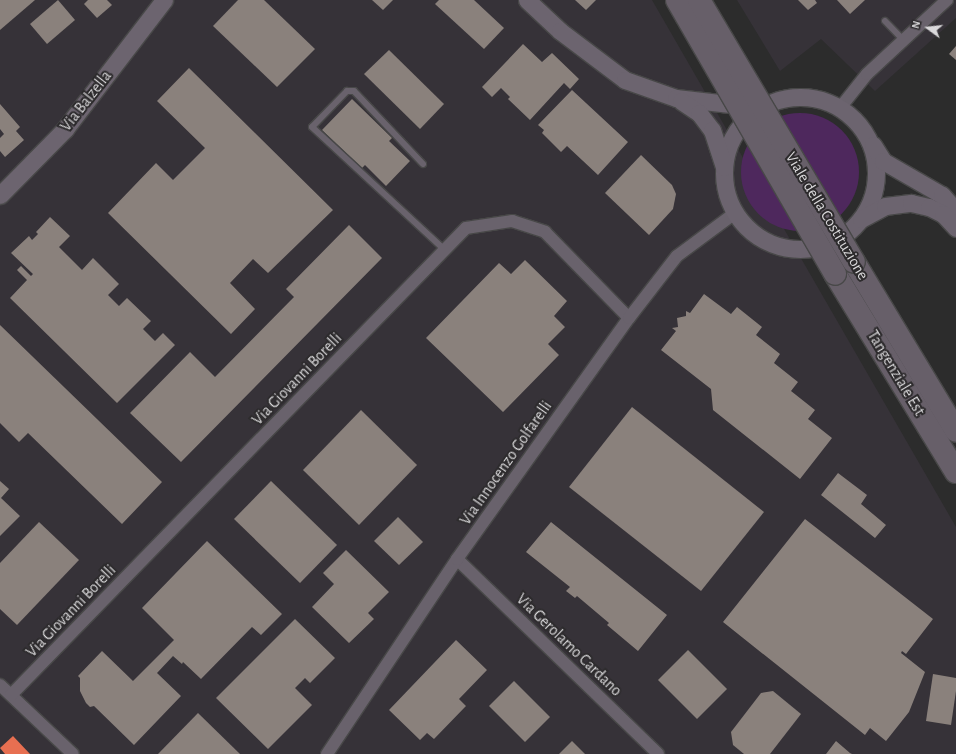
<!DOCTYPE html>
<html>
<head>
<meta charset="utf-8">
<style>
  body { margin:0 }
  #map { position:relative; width:956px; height:754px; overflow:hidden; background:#2c2c2c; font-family:"Alegreya Sans",sans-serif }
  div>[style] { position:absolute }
  .built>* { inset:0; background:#363238 }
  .green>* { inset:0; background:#4e285d }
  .round { border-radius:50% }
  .shops>* { inset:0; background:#e76f51 }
  .industry>* { inset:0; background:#8a817c }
  .roads { filter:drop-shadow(1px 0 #484848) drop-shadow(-1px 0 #484848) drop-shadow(0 1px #484848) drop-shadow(0 -1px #484848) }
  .lane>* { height:6px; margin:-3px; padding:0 3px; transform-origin:3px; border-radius:3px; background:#69626c }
  .street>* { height:12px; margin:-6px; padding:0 6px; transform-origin:6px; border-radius:6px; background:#69626c }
  .secondary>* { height:17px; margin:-8.5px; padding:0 8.5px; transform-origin:8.5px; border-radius:8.5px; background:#6c646f }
  .secondary>.ring { margin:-8.5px; padding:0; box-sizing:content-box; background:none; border:17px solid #6c646f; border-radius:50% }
  .highway>* { height:22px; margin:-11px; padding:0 11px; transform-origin:11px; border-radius:11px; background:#675f69 }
  .bridges { filter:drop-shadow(1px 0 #484848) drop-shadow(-1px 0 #484848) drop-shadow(0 1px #484848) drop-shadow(0 -1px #484848) }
  .highway-bridge>* { height:22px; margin:-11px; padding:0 11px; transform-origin:11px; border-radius:11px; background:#675f69 }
  span { translate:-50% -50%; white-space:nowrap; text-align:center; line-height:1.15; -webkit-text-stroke:4px #2d2b2d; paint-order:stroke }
  .street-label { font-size:16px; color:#dad9db }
  .north { position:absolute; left:908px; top:8px; width:40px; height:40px; -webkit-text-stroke:3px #2d2b2d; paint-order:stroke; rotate:285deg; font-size:11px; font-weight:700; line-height:16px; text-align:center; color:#dad9db }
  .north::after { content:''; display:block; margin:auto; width:14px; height:18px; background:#dad9db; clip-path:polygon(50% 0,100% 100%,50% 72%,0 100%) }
</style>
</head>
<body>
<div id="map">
  <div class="built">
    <i style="clip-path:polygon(0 0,652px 0,956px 527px,956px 754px,0 754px)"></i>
    <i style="clip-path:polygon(737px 0,956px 0,956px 18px,875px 91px,821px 39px,780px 71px)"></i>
  </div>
  <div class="green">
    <i class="round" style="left:741px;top:113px;width:118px;height:118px"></i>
  </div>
  <div class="shops">
    <i style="clip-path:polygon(13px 736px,30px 754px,5px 754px,0 748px)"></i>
  </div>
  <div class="industry">
    <i style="clip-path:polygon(0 0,35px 0,0 30px)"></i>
    <i style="clip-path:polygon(58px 0,75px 20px,47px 44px,30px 24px)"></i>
    <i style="clip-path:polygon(88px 0,107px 0,112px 5px,97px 18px,84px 4px)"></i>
    <i style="clip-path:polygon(238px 0,264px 0,315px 49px,277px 87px,213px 26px)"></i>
    <i style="clip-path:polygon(372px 0,393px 0,383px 10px)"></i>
    <i style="clip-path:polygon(439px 0,474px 0,504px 28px,484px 49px,435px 4px)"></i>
    <i style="clip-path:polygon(575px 0,596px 0,586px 10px)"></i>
    <i style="clip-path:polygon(798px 0,815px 0,817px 3px,808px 10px)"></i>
    <i style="clip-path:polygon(837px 0,865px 0,850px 14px)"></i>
    <i style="clip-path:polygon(523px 44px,542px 62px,552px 53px,579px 79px,570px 89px,564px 83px,530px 120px,508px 99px,510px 97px,501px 88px,492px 97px,482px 87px)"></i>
    <i style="clip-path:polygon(956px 46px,956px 60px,949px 54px)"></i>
    <i style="clip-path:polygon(389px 50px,444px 104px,420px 129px,364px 74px)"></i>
    <i style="clip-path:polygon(189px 68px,333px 210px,268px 273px,253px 259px,230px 283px,255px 309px,231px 334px,108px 213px,156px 163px,173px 180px,205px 148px,157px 101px)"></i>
    <i style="clip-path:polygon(572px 90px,628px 142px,598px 175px,567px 146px,561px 152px,542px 133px,544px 130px,538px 125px)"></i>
    <i style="clip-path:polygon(352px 99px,392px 138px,389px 141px,410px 161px,386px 186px,365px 165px,362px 168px,322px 130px)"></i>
    <i style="clip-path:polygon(0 104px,20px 127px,16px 131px,24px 140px,5px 157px,0 151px,0 138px,4px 134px,0 129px)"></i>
    <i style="clip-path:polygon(641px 155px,672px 185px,676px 194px,673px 209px,649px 235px,605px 193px)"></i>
    <i style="clip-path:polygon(50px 217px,70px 236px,59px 247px,82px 270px,93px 258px,119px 284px,108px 295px,119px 306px,127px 298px,151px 321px,143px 329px,155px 341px,163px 333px,175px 345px,117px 403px,10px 298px,27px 280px,17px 270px,21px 266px,31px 276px,33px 274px,11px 253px,29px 236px,32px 240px,38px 234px,36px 232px)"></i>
    <i style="clip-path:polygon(349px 225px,382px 258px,181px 462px,130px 413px,190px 352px,215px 377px,294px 297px,286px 289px)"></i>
    <i style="clip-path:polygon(525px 260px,567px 301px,554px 316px,565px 327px,548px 344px,559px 355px,503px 412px,426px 338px,499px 263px,511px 274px)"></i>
    <i style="clip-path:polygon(704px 294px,731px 314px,737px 307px,762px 327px,756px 335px,780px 354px,774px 363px,798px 382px,791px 391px,815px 410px,808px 419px,832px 438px,800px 479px,713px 410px,711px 389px,661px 350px,676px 331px,672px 328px,678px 327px,677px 318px,686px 316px,686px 311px,690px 313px)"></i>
    <i style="clip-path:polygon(0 325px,162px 482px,122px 524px,28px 433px,19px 442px,0 423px)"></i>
    <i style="clip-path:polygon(632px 407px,764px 512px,701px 591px,569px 487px)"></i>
    <i style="clip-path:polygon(361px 410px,417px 465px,359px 525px,303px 470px)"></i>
    <i style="clip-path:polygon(838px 473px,867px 495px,861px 504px,886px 525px,875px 538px,821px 495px)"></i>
    <i style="clip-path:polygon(0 481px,9px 489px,1px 498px,20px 516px,0 536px)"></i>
    <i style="clip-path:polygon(271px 481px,337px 545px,300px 583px,234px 519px)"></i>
    <i style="clip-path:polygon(398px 517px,423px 542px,399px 565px,374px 541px)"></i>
    <i style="clip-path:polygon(805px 519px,933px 619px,906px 654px,902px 651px,901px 653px,925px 672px,909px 712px,886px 741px,870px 728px,865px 735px,723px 622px)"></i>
    <i style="clip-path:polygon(39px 522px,79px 560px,17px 625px,0 609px,0 563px)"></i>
    <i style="clip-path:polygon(551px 522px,667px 615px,638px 651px,607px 625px,609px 623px,577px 596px,575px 598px,566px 591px,570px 587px,526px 552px)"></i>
    <i style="clip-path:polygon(207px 541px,282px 614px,261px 635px,252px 627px,201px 679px,183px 662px,182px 664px,173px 656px,157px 673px,181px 696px,134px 745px,94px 706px,90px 707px,86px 703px,80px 691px,80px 678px,78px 676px,102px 651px,133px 681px,174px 640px,142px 608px)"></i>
    <i style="clip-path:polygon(346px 550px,389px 592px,368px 613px,374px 619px,349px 643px,312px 607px,334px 584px,323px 573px)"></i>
    <i style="clip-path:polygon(295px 619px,335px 658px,310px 683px,305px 678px,295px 688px,312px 705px,268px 749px,216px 698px)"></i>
    <i style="clip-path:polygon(456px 640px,487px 670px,459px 699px,466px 706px,434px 739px,427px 733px,420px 740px,389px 710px)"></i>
    <i style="clip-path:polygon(688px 650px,727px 689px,697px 719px,658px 680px)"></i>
    <i style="clip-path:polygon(933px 674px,956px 678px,956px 691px,951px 725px,926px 721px)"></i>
    <i style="clip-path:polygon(514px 681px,550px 717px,525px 742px,489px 706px)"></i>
    <i style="clip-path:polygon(773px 691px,801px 714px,770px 754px,744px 754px,733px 745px,731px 732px,761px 693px)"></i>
    <i style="clip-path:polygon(198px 713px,240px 754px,158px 754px)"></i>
    <i style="clip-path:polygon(572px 741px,585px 754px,559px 754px)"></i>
    <i style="clip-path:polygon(836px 741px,850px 753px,852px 754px,826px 754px)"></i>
  </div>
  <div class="roads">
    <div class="lane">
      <i style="left:885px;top:21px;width:28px;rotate:46deg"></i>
      <i style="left:423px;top:164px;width:100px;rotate:-133.4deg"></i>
      <i style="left:354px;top:91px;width:7px;rotate:180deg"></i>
      <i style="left:347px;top:91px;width:50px;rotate:134.2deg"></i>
      <i style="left:312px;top:127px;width:181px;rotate:42.8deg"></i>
    </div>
    <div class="street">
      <i style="left:840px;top:108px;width:43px;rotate:-51.5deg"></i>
      <i style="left:867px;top:74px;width:109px;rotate:-42.8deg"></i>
      <i style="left:457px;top:559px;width:280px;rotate:44.1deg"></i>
      <i style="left:0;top:685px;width:100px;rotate:43.4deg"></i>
      <i style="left:11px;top:695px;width:652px;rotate:-45.75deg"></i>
      <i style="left:466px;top:228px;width:47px;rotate:-8.7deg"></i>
      <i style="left:512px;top:221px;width:35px;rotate:18deg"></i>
      <i style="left:545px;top:232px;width:120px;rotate:45.7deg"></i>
      <i style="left:327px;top:754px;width:234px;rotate:-56.3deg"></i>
      <i style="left:457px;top:559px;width:296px;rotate:-54.5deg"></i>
      <i style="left:629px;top:318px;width:78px;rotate:-52.3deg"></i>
      <i style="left:677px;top:256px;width:72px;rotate:-36.6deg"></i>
    </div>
    <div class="secondary">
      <i style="left:527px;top:0;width:45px;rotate:43.2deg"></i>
      <i style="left:560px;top:31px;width:81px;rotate:37deg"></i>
      <i style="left:625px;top:80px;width:54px;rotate:19.4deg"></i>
      <i style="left:676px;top:98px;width:70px;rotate:6.5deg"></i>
      <i class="ring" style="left:724px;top:97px;width:135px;height:135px"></i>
      <i style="left:681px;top:101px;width:22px;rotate:34deg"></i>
      <i style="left:699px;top:113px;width:21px;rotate:53deg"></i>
      <i style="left:712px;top:130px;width:39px;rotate:72deg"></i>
      <i style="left:873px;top:145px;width:19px;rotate:58deg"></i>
      <i style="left:883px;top:161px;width:68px;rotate:30deg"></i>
      <i style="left:942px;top:195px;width:21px;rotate:49deg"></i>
      <i style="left:0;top:195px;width:93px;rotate:-45.4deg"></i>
      <i style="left:65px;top:129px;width:163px;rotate:-52.5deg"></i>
      <i style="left:861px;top:219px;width:27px;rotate:-28deg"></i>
      <i style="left:885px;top:206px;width:26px;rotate:-7deg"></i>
      <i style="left:911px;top:203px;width:18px;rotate:13deg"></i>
      <i style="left:929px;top:207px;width:16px;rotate:27deg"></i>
      <i style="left:943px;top:214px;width:19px;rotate:47deg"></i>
    </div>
    <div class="highway">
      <i style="left:854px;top:262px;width:197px;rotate:58.9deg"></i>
      <i style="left:835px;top:274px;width:232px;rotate:58.6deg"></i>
    </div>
  </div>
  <div class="bridges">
    <div class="highway-bridge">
      <i style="left:677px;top:0;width:316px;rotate:60deg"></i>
      <i style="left:699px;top:0;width:304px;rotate:59.4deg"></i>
    </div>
  </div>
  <div class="street-label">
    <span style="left:86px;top:101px;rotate:-52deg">Via Balzella</span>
    <span style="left:827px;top:216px;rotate:59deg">Viale della Costituzione</span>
    <span style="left:896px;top:373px;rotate:59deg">Tangenziale Est</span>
    <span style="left:297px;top:379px;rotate:-46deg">Via Giovanni Borelli</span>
    <span style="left:506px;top:463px;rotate:-55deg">Via Innocenzo Golfarelli</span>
    <span style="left:71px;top:611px;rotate:-46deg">Via Giovanni Borelli</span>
    <span style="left:569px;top:645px;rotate:44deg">Via Gerolamo Cardano</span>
  </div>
  <div class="north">N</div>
</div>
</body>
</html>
